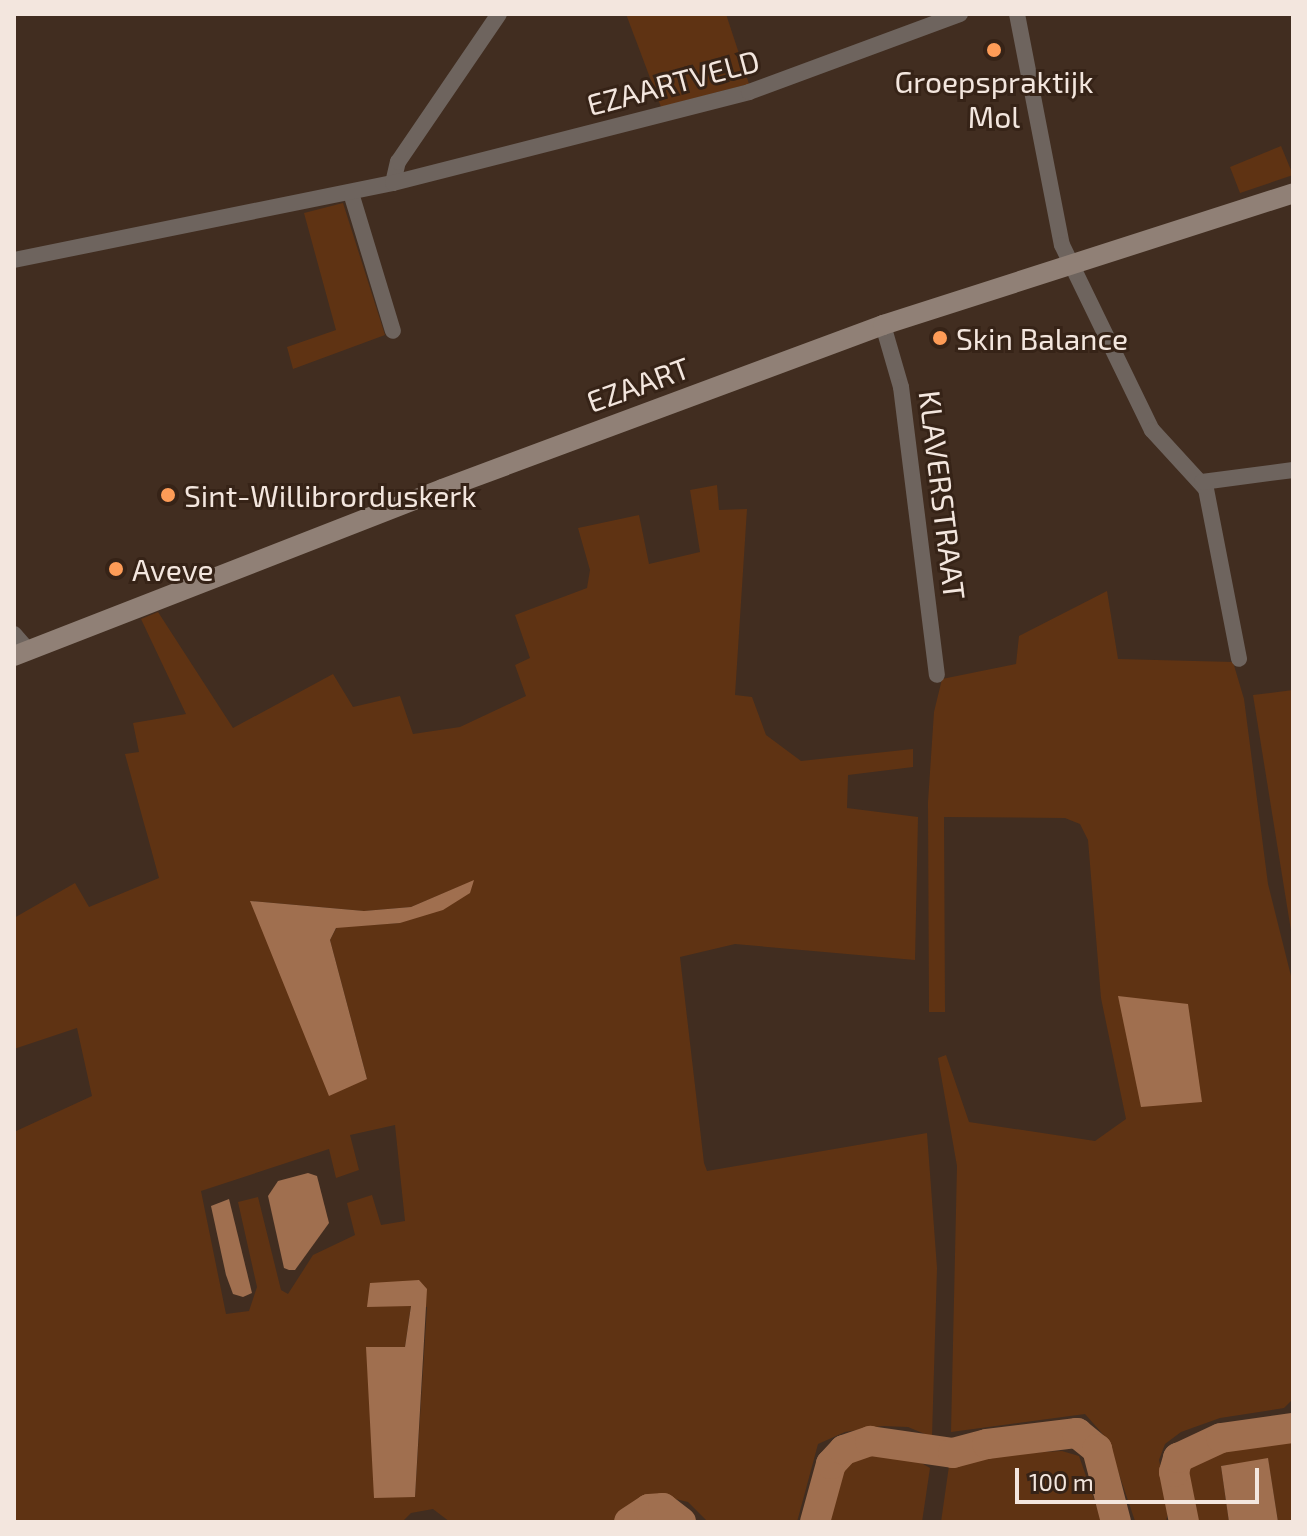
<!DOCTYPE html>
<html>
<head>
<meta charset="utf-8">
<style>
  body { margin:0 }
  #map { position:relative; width:1307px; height:1536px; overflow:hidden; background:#412d20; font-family:"Exo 2",sans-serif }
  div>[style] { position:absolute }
  .green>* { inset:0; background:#5f3313 }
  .water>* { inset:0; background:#a06f4f }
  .river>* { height:30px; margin:-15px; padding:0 15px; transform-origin:15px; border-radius:15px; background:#a06f4f }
  .minor>* { height:16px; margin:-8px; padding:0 8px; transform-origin:8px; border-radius:8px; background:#6e645e }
  .secondary>* { height:20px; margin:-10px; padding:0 10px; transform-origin:10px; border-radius:10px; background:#908076 }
  .dots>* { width:22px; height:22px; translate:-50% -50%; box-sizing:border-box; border:4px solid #362317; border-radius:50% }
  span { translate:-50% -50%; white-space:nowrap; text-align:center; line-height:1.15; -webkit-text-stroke:6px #362317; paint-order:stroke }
  .poi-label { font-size:30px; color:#f3e6de }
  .left { translate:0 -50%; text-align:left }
  .street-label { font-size:30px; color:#f3e6de }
  .frame { position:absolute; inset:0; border:16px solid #f3e6de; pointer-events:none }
  .scale { position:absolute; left:1015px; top:1468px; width:244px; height:36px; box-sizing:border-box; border:4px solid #f3e6de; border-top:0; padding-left:10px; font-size:24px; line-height:28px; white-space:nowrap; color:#f3e6de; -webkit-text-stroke:6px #362317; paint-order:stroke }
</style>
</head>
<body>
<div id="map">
  <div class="green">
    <i style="clip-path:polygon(626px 14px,726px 14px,749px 84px,661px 107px)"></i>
    <i style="clip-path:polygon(1281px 146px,1293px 175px,1240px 193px,1230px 167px)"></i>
    <i style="clip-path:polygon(343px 203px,385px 335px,293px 369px,287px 347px,336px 330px,304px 213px)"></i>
    <i style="clip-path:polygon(evenodd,717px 485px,719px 510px,747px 509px,735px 695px,752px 697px,766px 735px,801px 761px,913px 749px,913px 767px,848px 775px,847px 808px,918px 817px,915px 960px,735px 944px,680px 957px,704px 1163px,707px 1171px,927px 1133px,937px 1268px,932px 1437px,908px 1427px,882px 1426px,845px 1432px,818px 1444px,797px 1522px,708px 1522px,688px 1502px,654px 1494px,611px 1522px,450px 1522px,433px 1509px,411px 1513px,402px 1522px,14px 1522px,14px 1132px,92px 1096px,77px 1028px,14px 1049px,14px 918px,75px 883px,89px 907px,159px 878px,125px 754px,139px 752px,133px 723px,186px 714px,141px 619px,158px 612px,233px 728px,333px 674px,353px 707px,400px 696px,413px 734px,460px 727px,526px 696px,515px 665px,530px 658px,515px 615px,587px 588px,590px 570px,578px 528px,639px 515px,649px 564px,700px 552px,690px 490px,717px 485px,473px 881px,400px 923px,337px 927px,330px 940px,367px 1079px,251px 901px,364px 911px,411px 907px,473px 881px,717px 485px,395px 1125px,405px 1221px,381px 1225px,372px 1195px,347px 1203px,355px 1235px,313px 1255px,288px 1294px,281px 1290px,258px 1197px,238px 1202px,257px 1287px,249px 1311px,226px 1314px,201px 1191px,329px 1149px,336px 1178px,359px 1170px,350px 1135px,395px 1125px,717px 485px,411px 1305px,427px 1307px,415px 1496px,366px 1347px,405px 1347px,411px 1305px)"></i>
    <i style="clip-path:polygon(1107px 591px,1118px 659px,1233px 662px,1244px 699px,1268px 884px,1293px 984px,1291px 1401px,1284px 1408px,1220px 1418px,1181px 1432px,1165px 1444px,1159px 1460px,1169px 1507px,1166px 1522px,1135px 1521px,1107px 1439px,1085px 1414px,951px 1432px,957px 1166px,938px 1058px,946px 1055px,969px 1122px,1095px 1141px,1126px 1119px,1101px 998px,1088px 840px,1080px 824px,1065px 818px,944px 817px,945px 1012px,929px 1012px,928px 802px,934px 712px,942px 679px,1016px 664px,1019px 636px)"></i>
    <i style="clip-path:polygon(1293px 690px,1293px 943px,1253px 695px)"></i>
    <i style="clip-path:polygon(1293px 1438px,1293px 1522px,1278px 1522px,1268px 1459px,1221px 1466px,1229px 1522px,1191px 1522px,1181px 1476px,1205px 1449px)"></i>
    <i style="clip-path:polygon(870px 1448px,896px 1448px,930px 1468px,922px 1522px,821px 1522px,837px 1465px,846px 1455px)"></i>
    <i style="clip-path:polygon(1062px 1451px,1079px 1456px,1102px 1522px,941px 1522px,949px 1466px,985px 1455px)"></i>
  </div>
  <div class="water">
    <i style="clip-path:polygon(474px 880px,470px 893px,443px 910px,400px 923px,336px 928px,330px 940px,367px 1079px,329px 1096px,250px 901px,364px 911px,411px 907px)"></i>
    <i style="clip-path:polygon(1118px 996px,1188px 1004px,1202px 1102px,1141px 1107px)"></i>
    <i style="clip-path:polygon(308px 1173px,317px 1176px,329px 1223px,295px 1270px,289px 1270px,284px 1268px,268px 1196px,278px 1181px)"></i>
    <i style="clip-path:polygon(229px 1199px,252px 1293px,243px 1297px,233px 1294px,226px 1275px,211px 1206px)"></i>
    <i style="clip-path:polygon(419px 1280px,427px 1289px,415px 1497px,374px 1498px,366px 1347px,405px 1347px,411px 1306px,367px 1307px,370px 1283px)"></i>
    <i style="clip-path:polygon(1268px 1458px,1278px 1522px,1229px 1522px,1221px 1466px)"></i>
  </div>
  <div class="river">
    <i style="left:629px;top:1522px;width:24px;rotate:-33deg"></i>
    <i style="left:649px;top:1509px;width:14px;rotate:-4deg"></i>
    <i style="left:663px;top:1508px;width:23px;rotate:38deg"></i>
    <i style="left:815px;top:1522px;width:60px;rotate:-74.6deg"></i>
    <i style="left:831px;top:1464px;width:19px;rotate:-47deg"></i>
    <i style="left:844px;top:1450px;width:28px;rotate:-19deg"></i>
    <i style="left:870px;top:1441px;width:84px;rotate:8.2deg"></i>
    <i style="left:953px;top:1453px;width:35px;rotate:-15deg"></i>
    <i style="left:987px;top:1444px;width:91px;rotate:-7deg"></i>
    <i style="left:1077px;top:1433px;width:26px;rotate:39deg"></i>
    <i style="left:1097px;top:1449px;width:75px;rotate:75.4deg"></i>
    <i style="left:1184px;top:1522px;width:51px;rotate:-101.3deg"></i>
    <i style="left:1174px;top:1472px;width:15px;rotate:-74deg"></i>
    <i style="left:1178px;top:1458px;width:47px;rotate:-24.9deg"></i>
    <i style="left:1221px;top:1438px;width:73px;rotate:-7.9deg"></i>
  </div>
  <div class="minor">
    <i style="left:1017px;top:14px;width:235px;rotate:79deg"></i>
    <i style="left:1062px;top:245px;width:206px;rotate:64.1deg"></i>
    <i style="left:1152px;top:430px;width:80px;rotate:47.5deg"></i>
    <i style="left:1206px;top:489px;width:173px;rotate:79deg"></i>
    <i style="left:393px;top:183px;width:22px;rotate:-77deg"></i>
    <i style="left:398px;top:162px;width:179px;rotate:-55.7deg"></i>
    <i style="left:351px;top:193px;width:144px;rotate:73.1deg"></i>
    <i style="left:14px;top:260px;width:387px;rotate:-11.5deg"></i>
    <i style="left:393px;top:183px;width:367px;rotate:-14.3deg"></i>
    <i style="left:749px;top:92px;width:225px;rotate:-20.3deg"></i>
    <i style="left:883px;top:325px;width:65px;rotate:73.8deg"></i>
    <i style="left:901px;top:387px;width:290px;rotate:82.9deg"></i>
    <i style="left:1202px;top:482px;width:92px;rotate:-7.5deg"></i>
    <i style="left:14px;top:634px;width:21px;rotate:49deg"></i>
  </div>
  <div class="secondary">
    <i style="left:14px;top:656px;width:459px;rotate:-21.3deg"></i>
    <i style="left:442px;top:489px;width:471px;rotate:-20.4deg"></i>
    <i style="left:883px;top:325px;width:431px;rotate:-17.8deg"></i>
  </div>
  <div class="dots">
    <i style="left:994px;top:50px;background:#fe9c57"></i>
    <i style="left:940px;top:338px;background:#fe9c57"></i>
    <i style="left:168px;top:495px;background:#fe9c57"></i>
    <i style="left:116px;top:569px;background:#fe9c57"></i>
  </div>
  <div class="poi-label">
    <span style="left:994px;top:98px">Groepspraktijk<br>Mol</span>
    <span class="left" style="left:956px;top:338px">Skin Balance</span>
    <span class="left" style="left:184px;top:495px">Sint-Willibrorduskerk</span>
    <span class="left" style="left:132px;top:569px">Aveve</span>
  </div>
  <div class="street-label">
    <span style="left:673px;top:82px;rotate:-15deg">EZAARTVELD</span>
    <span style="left:638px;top:384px;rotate:-20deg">EZAART</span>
    <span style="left:943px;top:495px;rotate:83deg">KLAVERSTRAAT</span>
  </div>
  <div class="frame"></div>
  <div class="scale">100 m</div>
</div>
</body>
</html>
